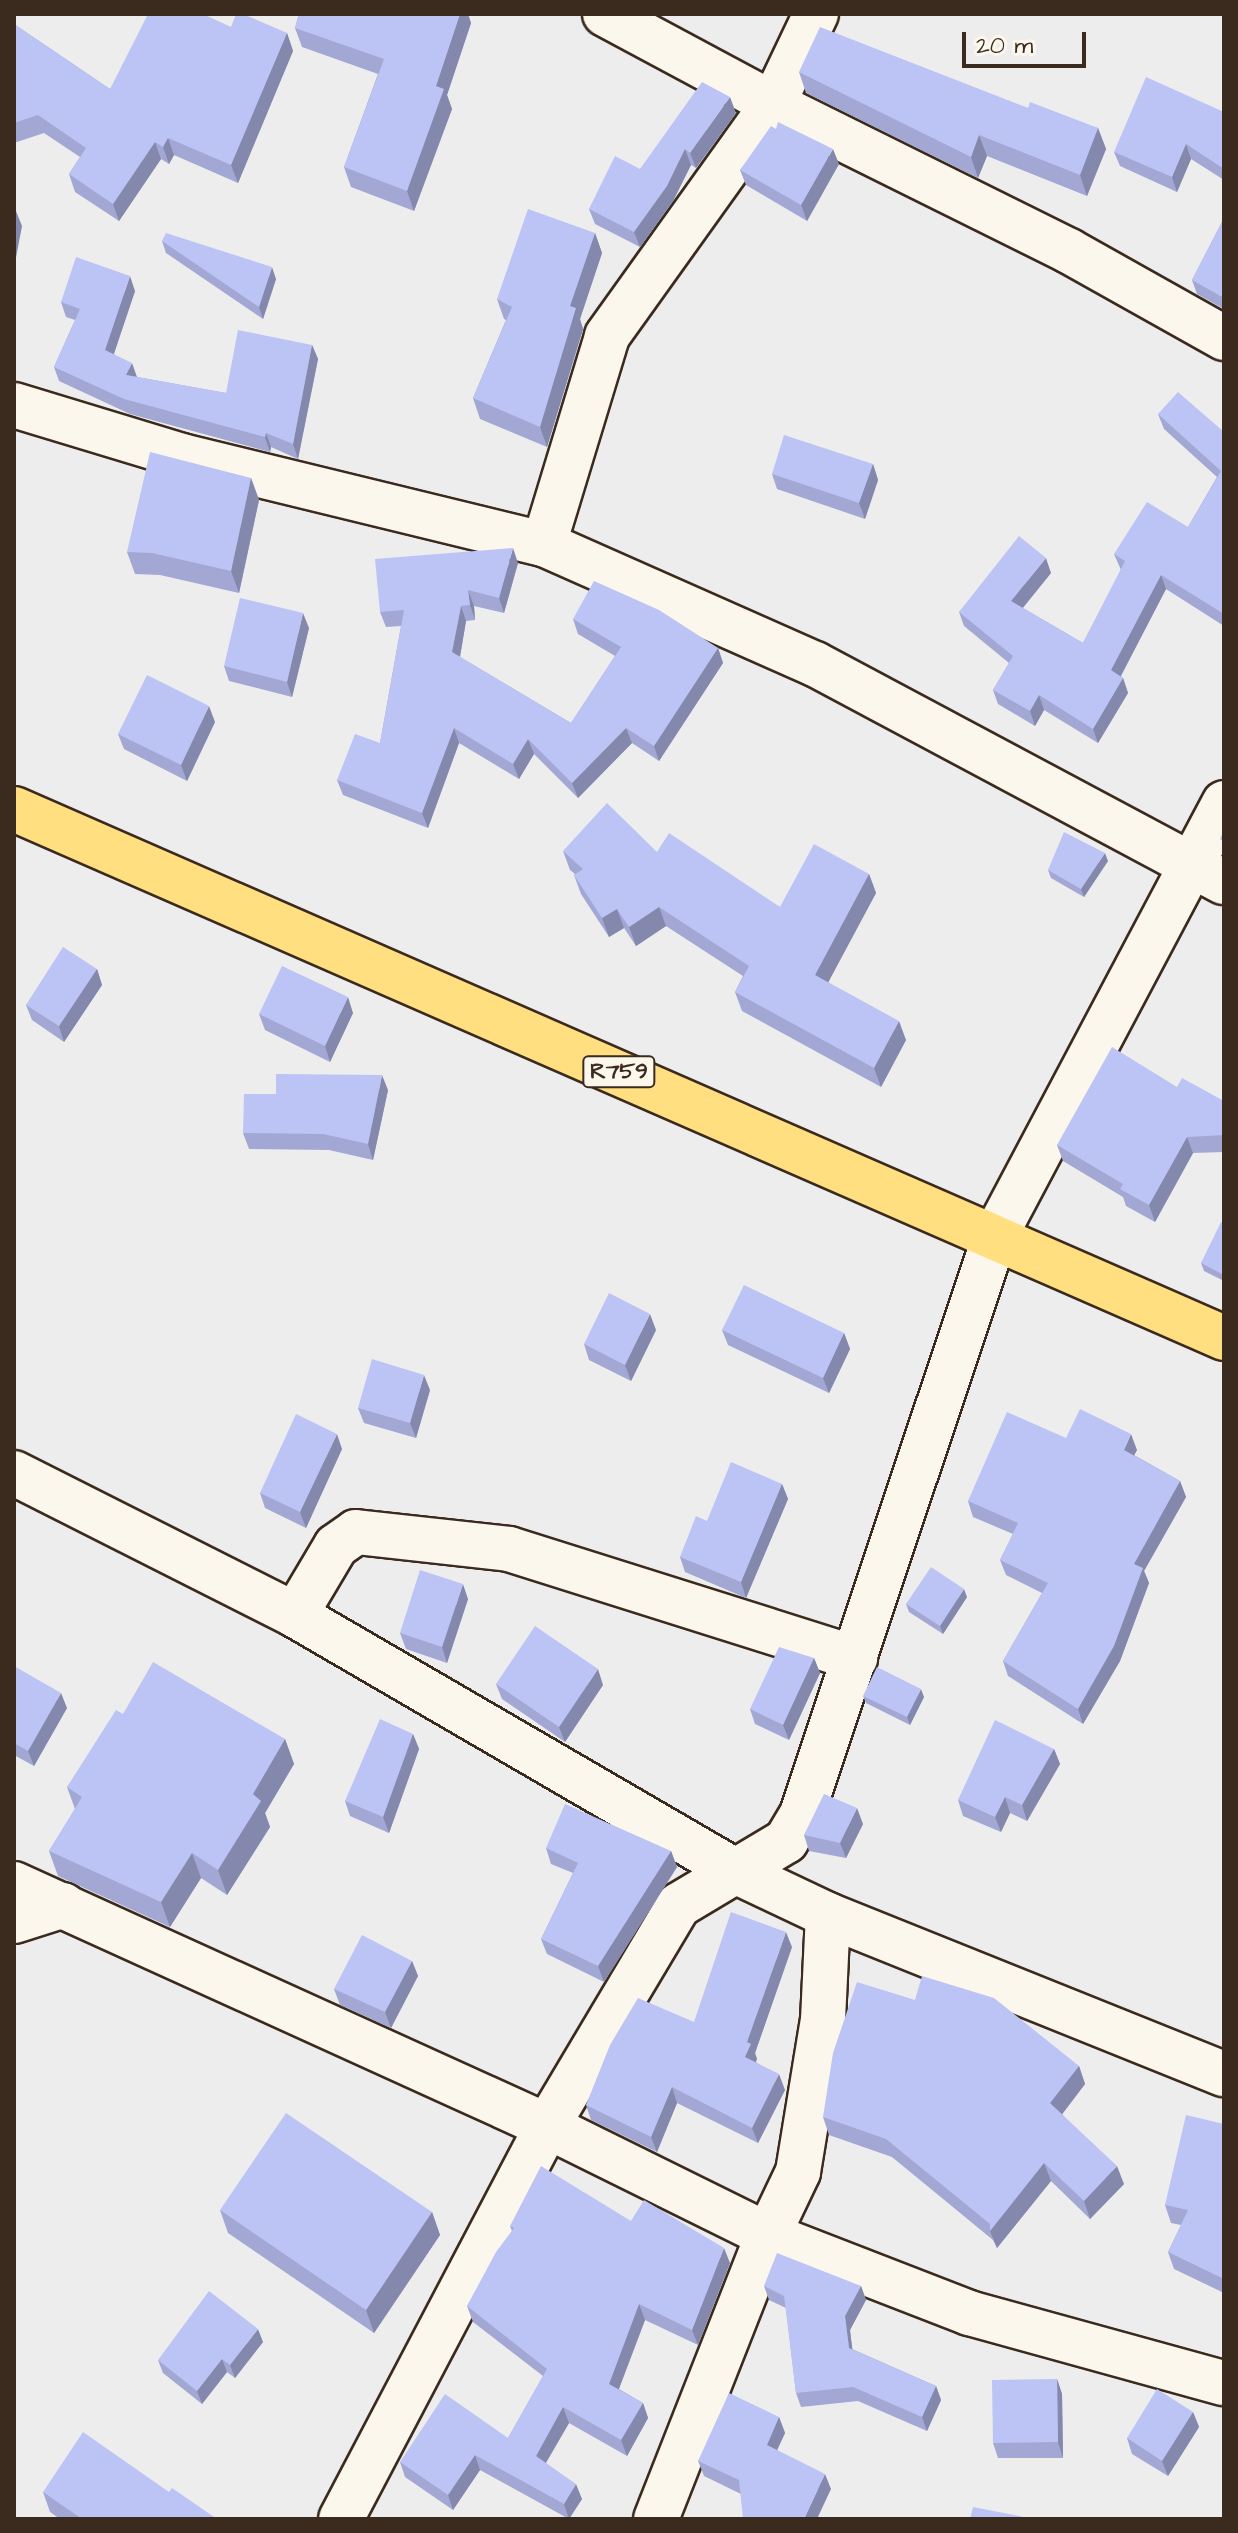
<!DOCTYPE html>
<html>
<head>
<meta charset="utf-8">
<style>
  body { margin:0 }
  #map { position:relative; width:1238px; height:2533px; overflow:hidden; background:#eeedee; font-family:"Architects Daughter",sans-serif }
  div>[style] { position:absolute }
  .roads { filter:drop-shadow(2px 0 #3b2a1e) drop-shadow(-2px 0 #3b2a1e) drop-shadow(0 2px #3b2a1e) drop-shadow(0 -2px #3b2a1e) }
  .minor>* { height:44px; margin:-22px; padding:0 22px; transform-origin:22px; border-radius:22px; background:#fbf7ec }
  .major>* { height:44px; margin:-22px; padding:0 22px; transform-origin:22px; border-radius:22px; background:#ffdf80 }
  .wall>* { inset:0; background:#a2a8d3 }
  .shaded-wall>* { inset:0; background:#8488ac }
  .building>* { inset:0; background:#bcc3f5 }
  span { translate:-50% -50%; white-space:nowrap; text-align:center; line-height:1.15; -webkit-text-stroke:6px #fbf7ec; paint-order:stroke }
  .shield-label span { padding:2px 6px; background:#fbf7ec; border:2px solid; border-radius:6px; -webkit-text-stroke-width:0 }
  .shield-label { font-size:22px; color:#3b2a1e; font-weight:700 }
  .frame { position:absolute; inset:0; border:16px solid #3b2a1e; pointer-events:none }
  .scale { position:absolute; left:962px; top:32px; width:124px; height:36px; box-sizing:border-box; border:4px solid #3b2a1e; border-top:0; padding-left:10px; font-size:24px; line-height:28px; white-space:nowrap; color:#3b2a1e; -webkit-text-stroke:6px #fbf7ec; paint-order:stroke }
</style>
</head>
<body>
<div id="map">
  <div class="roads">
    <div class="minor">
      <i style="left:605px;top:14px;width:191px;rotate:28.2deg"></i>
      <i style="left:773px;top:104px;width:330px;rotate:26.4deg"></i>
      <i style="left:1069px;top:251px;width:178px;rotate:29.3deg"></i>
      <i style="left:14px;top:405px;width:176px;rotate:16.9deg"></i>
      <i style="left:182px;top:456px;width:373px;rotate:13.7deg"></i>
      <i style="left:544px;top:544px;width:296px;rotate:23.9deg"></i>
      <i style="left:815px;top:664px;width:463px;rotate:28.1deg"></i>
      <i style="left:544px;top:544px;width:217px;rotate:-73.1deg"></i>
      <i style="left:607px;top:336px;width:285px;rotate:-54.4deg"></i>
      <i style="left:773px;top:104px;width:100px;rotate:-64.5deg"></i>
      <i style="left:14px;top:1473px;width:315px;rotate:26.8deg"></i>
      <i style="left:295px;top:1615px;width:511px;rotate:30.18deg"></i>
      <i style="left:737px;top:1872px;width:101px;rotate:25.3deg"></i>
      <i style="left:828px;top:1915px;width:427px;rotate:21.9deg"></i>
      <i style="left:295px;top:1615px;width:80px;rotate:-59.3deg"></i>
      <i style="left:336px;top:1546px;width:24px;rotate:-35deg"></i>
      <i style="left:356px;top:1532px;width:154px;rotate:6.3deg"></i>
      <i style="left:509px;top:1549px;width:363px;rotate:17.5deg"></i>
      <i style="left:14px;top:1884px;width:585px;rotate:24.42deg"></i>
      <i style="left:547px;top:2126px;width:246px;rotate:26.3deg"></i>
      <i style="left:768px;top:2235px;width:216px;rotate:21.2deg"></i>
      <i style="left:969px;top:2313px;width:264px;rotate:15.4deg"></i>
      <i style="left:14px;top:1921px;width:52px;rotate:-17.7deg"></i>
      <i style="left:341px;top:2519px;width:444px;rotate:-62.3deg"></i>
      <i style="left:547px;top:2126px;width:257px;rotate:-59.2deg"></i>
      <i style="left:679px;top:1905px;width:125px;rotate:-30.9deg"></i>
      <i style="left:786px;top:1841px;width:31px;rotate:-59deg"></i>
      <i style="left:802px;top:1814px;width:609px;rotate:-71.54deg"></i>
      <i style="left:995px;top:1236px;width:490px;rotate:-62.1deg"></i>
      <i style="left:656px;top:2519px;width:305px;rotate:-68.5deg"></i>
      <i style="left:768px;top:2235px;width:70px;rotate:-64.5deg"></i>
      <i style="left:798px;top:2172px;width:154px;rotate:-80.7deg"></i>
      <i style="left:823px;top:2020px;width:105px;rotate:-87.3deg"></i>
    </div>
    <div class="major">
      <i style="left:14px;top:809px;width:1321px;rotate:23.61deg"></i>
    </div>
  </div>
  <div class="wall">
    <i style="clip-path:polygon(299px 14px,468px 14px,471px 23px,447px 95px,452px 109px,414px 211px,351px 187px,344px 167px,378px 74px,302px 47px,295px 28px)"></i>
    <i style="clip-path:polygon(14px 24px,110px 89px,231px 27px,287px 33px,293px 51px,238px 183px,174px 155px,169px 164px,161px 159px,119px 221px,75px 192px,69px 174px,80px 157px,44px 133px,14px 143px)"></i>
    <i style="clip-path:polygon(799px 72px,1028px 108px,1098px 128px,1106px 149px,1087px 196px,987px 156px,978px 178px,806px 93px)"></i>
    <i style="clip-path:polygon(1224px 112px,1224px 180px,1191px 159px,1177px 192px,1120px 166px,1114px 152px)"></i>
    <i style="clip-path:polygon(736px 113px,696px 168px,691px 165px,673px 201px,640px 247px,595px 224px,589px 209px,640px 169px)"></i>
    <i style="clip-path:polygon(776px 129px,839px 164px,807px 221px,746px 185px,740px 170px)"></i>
    <i style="clip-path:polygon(1224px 218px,1224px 309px,1197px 294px,1192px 280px)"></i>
    <i style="clip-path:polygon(595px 233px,602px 253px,580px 319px,583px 329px,547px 447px,480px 419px,473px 398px,506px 320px,504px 319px,497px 299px)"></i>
    <i style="clip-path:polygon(162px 241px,276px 279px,263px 319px,166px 253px)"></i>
    <i style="clip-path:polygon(135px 291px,114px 354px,137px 377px,226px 393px,312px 345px,318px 359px,298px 459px,271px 447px,270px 452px,130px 414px,59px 381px,54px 367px,75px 320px,66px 317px,61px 302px)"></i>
    <i style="clip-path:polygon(1158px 414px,1224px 432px,1224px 626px,1166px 589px,1121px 676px,1123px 678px,1128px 693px,1098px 743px,1044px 710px,1035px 726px,998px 704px,993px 690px,1009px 663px,964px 626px,959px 612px,1051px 573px,1023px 608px,1083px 643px,1121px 570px,1114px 554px,1188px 527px,1217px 477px,1164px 429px)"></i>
    <i style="clip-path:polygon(873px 464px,878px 480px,865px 519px,777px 489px,772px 474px)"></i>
    <i style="clip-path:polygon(251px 478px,259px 500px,239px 593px,160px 575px,135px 574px,127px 552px)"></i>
    <i style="clip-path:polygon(518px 563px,504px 613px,474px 606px,475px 620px,466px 621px,460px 657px,571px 723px,615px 656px,578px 634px,573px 619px,718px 648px,723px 663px,659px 761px,632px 743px,578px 798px,534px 754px,519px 779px,459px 743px,428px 828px,343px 795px,337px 780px,380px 743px,401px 626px,386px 627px,380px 612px)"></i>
    <i style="clip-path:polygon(309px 628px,292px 697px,229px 681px,224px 666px)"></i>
    <i style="clip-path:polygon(215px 722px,187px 781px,124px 749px,118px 734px)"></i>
    <i style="clip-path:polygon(563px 851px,657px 852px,780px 907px,869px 874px,876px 893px,828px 982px,906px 1040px,881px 1087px,742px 1011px,735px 992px,743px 976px,666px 926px,636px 946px,624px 928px,609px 937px,581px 894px,574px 875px,575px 874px,570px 870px)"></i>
    <i style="clip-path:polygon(1108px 861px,1084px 897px,1051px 878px,1048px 870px)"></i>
    <i style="clip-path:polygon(97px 969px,102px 985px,64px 1042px,32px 1020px,26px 1005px)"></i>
    <i style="clip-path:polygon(353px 1013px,330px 1062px,265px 1030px,259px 1014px)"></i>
    <i style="clip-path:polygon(1224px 1068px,1224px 1152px,1193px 1153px,1155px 1222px,1126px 1206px,1123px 1197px,1063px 1161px,1057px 1145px,1177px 1087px,1224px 1101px)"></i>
    <i style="clip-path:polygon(388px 1090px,373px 1160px,329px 1150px,249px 1149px,243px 1133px,276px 1094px)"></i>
    <i style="clip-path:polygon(1224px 1224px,1224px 1281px,1204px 1271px,1201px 1263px)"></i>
    <i style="clip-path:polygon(656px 1330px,631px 1381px,589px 1360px,584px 1344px)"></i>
    <i style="clip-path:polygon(722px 1330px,844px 1333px,850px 1349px,829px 1393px,728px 1345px)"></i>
    <i style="clip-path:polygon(430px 1390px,416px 1438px,364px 1423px,358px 1408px)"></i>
    <i style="clip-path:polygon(1066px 1438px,1137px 1450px,1134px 1455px,1180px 1481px,1186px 1497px,1144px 1571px,1149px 1583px,1120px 1661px,1083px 1724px,1008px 1676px,1003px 1661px,1042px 1593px,1006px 1575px,1000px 1560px,1013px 1534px,973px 1517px,968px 1501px)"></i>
    <i style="clip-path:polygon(342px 1449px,306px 1528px,265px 1508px,260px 1493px)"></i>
    <i style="clip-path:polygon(782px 1484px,788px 1499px,746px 1598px,685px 1572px,680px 1557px,707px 1521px)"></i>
    <i style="clip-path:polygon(967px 1597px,943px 1634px,909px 1612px,906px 1604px)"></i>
    <i style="clip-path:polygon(468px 1599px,447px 1663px,406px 1649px,400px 1633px)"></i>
    <i style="clip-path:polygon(814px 1658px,820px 1673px,789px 1740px,755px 1724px,750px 1709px)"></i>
    <i style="clip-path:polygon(14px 1666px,67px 1708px,34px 1766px,14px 1755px)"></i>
    <i style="clip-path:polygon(496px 1684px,603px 1685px,565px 1742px,502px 1699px)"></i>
    <i style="clip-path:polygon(863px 1696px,924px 1697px,910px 1725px,866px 1703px)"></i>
    <i style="clip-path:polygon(123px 1714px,285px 1739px,294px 1764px,265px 1813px,270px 1827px,227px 1895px,201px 1878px,170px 1927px,58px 1876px,49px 1851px,75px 1809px,67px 1787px)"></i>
    <i style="clip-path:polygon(413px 1734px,419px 1749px,389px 1833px,350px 1816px,345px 1801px)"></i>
    <i style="clip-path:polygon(1054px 1749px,1060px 1764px,1027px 1821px,1010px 1813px,1001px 1832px,963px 1816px,958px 1800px)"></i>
    <i style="clip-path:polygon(863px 1824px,846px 1858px,809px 1851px,804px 1835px)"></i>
    <i style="clip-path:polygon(546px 1848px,671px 1851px,677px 1867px,604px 1982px,547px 1954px,541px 1939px,573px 1873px,551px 1864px)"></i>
    <i style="clip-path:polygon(792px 1947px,755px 2053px,757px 2059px,756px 2062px,785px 2090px,758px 2143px,677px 2103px,657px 2152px,591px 2120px,586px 2105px)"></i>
    <i style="clip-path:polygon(412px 1961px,418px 1976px,391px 2028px,340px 2005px,334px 1989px)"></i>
    <i style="clip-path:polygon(1079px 2066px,1085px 2084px,1062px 2114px,1124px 2184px,1090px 2219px,1051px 2181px,997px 2248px,993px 2240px,892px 2157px,829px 2135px,823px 2117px)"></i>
    <i style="clip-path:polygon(1224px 2124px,1224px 2293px,1174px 2269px,1168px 2252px,1181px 2225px,1171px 2223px,1165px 2205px)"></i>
    <i style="clip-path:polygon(220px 2210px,432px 2212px,440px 2235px,374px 2333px,228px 2233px)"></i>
    <i style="clip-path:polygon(631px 2221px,730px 2263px,698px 2345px,645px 2320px,619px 2389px,643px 2403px,648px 2418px,627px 2456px,569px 2423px,546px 2463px,582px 2499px,569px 2519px,480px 2470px,453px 2510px,405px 2477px,400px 2462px,508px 2438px,543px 2376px,473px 2322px,467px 2306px,512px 2231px,510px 2226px)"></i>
    <i style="clip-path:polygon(764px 2286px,861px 2286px,866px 2300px,850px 2330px,852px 2349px,936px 2386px,941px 2400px,927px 2431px,858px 2401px,801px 2407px,796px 2393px,786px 2308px,769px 2300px)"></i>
    <i style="clip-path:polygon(263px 2342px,235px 2378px,227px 2372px,202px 2404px,163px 2373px,158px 2360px)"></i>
    <i style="clip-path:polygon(1057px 2379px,1062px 2394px,1063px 2458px,998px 2458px,993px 2443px)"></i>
    <i style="clip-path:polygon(1193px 2412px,1199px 2427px,1168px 2476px,1132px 2454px,1127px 2438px)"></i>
    <i style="clip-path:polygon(779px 2417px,785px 2433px,777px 2450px,831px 2489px,741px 2494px,704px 2476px,698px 2461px)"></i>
    <i style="clip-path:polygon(43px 2492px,169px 2492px,217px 2519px,60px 2519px,50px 2512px)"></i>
  </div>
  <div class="shaded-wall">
    <i style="clip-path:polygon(460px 14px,468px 14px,471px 23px,447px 95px,452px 109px,414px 211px,407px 191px,436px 86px)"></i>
    <i style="clip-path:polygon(287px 33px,293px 51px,238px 183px,231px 165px)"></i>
    <i style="clip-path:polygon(730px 97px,736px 113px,696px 168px,690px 153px)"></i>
    <i style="clip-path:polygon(1098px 128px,1106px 149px,1087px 196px,1080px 175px)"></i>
    <i style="clip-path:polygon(979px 135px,987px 156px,978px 178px,971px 157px)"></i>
    <i style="clip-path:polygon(168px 138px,174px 155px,169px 164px,163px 147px)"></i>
    <i style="clip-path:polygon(155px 142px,161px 159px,119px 221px,113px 204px)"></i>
    <i style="clip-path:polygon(1186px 144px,1191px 159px,1177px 192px,1172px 177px)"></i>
    <i style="clip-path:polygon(685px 149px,691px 165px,673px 201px,640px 247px,634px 232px)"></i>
    <i style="clip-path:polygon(833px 149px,839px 164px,807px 221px,801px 205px)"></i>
    <i style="clip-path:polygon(16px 211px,22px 226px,14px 268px,14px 223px)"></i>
    <i style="clip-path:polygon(595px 233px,602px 253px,580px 319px,583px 329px,547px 447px,540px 427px,570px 306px)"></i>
    <i style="clip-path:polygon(272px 267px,276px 279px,263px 319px,259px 307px)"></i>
    <i style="clip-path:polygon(130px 276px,135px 291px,110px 365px,105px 350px)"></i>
    <i style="clip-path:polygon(312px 345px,318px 359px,298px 459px,293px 444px)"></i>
    <i style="clip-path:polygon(132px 363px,137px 377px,126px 375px)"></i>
    <i style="clip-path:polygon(266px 433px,271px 447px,270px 452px,265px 437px)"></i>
    <i style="clip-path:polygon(873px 464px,878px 480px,865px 519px,859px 503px)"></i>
    <i style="clip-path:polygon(251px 478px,259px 500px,239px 593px,231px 571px)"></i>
    <i style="clip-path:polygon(513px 548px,518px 563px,504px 613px,499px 598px)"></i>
    <i style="clip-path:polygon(1046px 558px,1051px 573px,1016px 616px,1011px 601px)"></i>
    <i style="clip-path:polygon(1161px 575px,1166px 589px,1116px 685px,1111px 670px)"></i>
    <i style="clip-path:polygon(468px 590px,474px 606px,475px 620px,470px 605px)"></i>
    <i style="clip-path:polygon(461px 606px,466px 621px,458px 668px,452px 652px)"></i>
    <i style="clip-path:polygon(303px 613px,309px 628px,292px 697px,287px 682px)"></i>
    <i style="clip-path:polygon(718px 648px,723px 663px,659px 761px,654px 746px)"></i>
    <i style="clip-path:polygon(1123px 678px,1128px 693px,1098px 743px,1093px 729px)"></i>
    <i style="clip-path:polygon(1039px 695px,1044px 710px,1035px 726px,1030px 711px)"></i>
    <i style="clip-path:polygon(209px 706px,215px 722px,187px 781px,181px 765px)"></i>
    <i style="clip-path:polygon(454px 728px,459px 743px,428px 828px,422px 813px)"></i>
    <i style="clip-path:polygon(626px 728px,632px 743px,578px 798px,572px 783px)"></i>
    <i style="clip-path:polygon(528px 739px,534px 754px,519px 779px,513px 764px)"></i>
    <i style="clip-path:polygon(1105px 853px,1108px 861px,1084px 897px,1081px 889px)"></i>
    <i style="clip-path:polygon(869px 874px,876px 893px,822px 994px,815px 975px)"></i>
    <i style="clip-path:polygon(659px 907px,666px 926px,636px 946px,629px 927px)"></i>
    <i style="clip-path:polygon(617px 909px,624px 928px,609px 937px,602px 918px)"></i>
    <i style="clip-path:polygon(97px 969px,102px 985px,64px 1042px,59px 1026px)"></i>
    <i style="clip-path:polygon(348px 997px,353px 1013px,330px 1062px,325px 1046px)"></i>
    <i style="clip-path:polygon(899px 1021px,906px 1040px,881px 1087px,874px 1068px)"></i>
    <i style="clip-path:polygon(382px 1075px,388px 1090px,373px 1160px,368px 1144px)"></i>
    <i style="clip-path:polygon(1187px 1137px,1193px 1153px,1155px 1222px,1149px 1205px)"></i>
    <i style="clip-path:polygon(650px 1314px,656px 1330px,631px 1381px,625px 1365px)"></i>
    <i style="clip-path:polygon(844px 1333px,850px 1349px,829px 1393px,823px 1378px)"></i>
    <i style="clip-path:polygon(424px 1375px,430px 1390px,416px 1438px,410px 1423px)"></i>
    <i style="clip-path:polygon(337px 1434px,342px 1449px,306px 1528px,300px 1512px)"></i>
    <i style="clip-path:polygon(1131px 1434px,1137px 1450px,1129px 1465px,1124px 1450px)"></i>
    <i style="clip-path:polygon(1180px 1481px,1186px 1497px,1144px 1571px,1149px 1583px,1120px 1661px,1083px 1724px,1078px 1709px,1134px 1564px)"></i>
    <i style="clip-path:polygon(782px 1484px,788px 1499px,746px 1598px,741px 1582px)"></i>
    <i style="clip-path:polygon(463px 1584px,468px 1599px,447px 1663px,442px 1647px)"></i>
    <i style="clip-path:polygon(964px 1589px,967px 1597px,943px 1634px,940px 1626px)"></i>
    <i style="clip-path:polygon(814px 1658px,820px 1673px,789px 1740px,783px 1725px)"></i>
    <i style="clip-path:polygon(598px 1669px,603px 1685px,565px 1742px,559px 1727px)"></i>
    <i style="clip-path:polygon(921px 1689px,924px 1697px,910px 1725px,907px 1717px)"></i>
    <i style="clip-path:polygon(61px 1693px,67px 1708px,34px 1766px,28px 1751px)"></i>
    <i style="clip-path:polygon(413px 1734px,419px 1749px,389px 1833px,383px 1817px)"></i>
    <i style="clip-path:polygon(285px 1739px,294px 1764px,265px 1813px,270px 1827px,227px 1895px,218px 1870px,253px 1794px)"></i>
    <i style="clip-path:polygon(1054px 1749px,1060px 1764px,1027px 1821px,1022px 1805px)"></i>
    <i style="clip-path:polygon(1005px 1797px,1010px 1813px,1001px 1832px,995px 1817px)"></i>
    <i style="clip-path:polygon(857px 1808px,863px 1824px,846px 1858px,840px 1843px)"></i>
    <i style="clip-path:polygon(671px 1851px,677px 1867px,604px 1982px,598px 1966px)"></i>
    <i style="clip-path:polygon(192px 1853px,201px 1878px,170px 1927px,161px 1902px)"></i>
    <i style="clip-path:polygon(786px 1932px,792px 1947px,755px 2053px,757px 2059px,751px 2073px,745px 2057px,747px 2042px)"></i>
    <i style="clip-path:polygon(412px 1961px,418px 1976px,391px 2028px,385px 2012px)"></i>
    <i style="clip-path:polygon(1079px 2066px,1085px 2084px,1057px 2121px,1050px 2103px)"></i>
    <i style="clip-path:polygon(779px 2074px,785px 2090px,758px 2143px,752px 2128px)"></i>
    <i style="clip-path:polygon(672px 2087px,677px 2103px,657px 2152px,651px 2137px)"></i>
    <i style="clip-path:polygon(1044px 2163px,1051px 2181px,997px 2248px,990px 2231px)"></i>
    <i style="clip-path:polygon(1117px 2166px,1124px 2184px,1090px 2219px,1084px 2201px)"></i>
    <i style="clip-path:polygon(432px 2212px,440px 2235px,374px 2333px,366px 2310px)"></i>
    <i style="clip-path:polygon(724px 2248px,730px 2263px,698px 2345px,692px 2330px)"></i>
    <i style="clip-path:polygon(861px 2286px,866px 2300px,850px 2330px,854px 2362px,849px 2348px,845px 2316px)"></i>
    <i style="clip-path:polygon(639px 2304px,645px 2320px,615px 2399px,609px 2384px)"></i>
    <i style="clip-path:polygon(258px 2329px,263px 2342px,235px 2378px,230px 2365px)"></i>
    <i style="clip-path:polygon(222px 2359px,227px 2372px,202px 2404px,197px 2391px)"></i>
    <i style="clip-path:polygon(1057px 2379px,1062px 2394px,1063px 2458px,1058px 2442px)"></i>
    <i style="clip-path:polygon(936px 2386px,941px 2400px,927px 2431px,922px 2417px)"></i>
    <i style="clip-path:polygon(643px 2403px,648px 2418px,627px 2456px,621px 2440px)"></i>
    <i style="clip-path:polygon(563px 2407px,569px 2423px,541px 2471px,536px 2456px)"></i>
    <i style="clip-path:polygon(1193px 2412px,1199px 2427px,1168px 2476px,1162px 2461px)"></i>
    <i style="clip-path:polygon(779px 2417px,785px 2433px,772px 2461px,767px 2445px)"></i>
    <i style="clip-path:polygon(475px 2455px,480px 2470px,453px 2510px,448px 2495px)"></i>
    <i style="clip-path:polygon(825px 2474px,831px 2489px,817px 2519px,806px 2519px,805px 2517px)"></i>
    <i style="clip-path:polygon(576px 2484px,582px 2499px,569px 2519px,564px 2504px)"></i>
  </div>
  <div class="building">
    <i style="clip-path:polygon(148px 14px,203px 14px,231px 27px,236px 14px,243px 14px,287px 33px,231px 165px,168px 138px,163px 147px,155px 142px,113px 204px,69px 174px,86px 148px,38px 115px,14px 123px,14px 24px,110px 89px)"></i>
    <i style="clip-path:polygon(299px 14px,460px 14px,436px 86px,444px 89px,407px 191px,344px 167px,384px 59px,295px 28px)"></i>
    <i style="clip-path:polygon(820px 27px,1028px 108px,1030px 102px,1098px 128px,1080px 175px,979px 135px,971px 157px,799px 72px)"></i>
    <i style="clip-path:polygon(1146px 77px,1224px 112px,1224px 169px,1186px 144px,1172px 177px,1114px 152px)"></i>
    <i style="clip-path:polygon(702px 82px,730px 97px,690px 153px,685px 149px,667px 186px,634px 232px,589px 209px,615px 156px,640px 169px)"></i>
    <i style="clip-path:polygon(778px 122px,833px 149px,801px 205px,740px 170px,771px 126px,776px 129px)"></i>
    <i style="clip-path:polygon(528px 209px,595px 233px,570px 306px,576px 308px,540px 427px,473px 398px,512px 307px,497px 299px)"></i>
    <i style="clip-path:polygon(1224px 218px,1224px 298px,1192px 280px)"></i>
    <i style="clip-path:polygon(166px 233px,272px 267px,259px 307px,162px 241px)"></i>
    <i style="clip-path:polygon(76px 257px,130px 276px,105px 350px,132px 363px,126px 375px,226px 393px,238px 330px,312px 345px,293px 444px,266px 433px,265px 437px,124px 399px,54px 367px,80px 309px,61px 302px)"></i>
    <i style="clip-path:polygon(1178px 392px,1224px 432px,1224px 614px,1161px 575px,1111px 670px,1123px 678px,1093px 729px,1039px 695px,1030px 711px,993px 690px,1013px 656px,959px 612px,1019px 536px,1046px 558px,1011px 601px,1083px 643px,1125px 561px,1114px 554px,1147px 502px,1188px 527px,1221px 471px,1158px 414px)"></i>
    <i style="clip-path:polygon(784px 435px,873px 464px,859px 503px,772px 474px)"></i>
    <i style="clip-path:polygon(150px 452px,251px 478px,231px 571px,152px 553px,127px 552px)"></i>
    <i style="clip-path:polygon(513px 548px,499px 598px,468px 590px,470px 605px,461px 606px,452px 652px,571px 723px,621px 647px,573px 619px,594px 581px,659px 610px,718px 648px,654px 746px,626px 728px,572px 783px,528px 739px,513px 764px,454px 728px,422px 813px,337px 780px,355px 734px,380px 743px,404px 610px,380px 612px,375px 559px)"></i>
    <i style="clip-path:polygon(240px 598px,303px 613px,287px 682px,224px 666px)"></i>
    <i style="clip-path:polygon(147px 675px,209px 706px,181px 765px,118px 734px)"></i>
    <i style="clip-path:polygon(607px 803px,657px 852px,669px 833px,780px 907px,814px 844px,869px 874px,815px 975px,899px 1021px,874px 1068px,735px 992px,749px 966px,659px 907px,629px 927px,617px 909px,602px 918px,574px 875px,583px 869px,563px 851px)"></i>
    <i style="clip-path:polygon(1224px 830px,1224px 842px,1220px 839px)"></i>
    <i style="clip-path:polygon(1064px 832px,1105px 853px,1081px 889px,1048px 870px)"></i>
    <i style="clip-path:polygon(63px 947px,97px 969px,59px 1026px,26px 1005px)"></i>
    <i style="clip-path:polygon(282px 966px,348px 997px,325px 1046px,259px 1014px)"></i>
    <i style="clip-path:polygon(1112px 1047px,1177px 1087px,1182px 1078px,1224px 1101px,1222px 1069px,1224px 1068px,1224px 1135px,1187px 1137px,1149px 1205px,1120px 1189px,1123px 1184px,1057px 1145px)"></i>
    <i style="clip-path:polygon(276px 1074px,382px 1075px,368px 1144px,323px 1134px,243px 1133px,244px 1094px,276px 1094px)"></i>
    <i style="clip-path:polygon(1221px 1222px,1224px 1224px,1224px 1275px,1201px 1263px)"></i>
    <i style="clip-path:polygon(744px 1285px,844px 1333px,823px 1378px,722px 1330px)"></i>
    <i style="clip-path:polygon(609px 1293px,650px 1314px,625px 1365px,584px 1344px)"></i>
    <i style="clip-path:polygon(372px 1359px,424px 1375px,410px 1423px,358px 1408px)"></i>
    <i style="clip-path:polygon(1080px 1409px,1131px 1434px,1124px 1450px,1180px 1481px,1134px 1564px,1143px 1568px,1114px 1646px,1078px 1709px,1003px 1661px,1048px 1583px,1000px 1560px,1018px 1523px,968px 1501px,1007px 1412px,1066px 1438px)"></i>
    <i style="clip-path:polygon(296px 1414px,337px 1434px,300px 1512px,260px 1493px)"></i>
    <i style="clip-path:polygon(731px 1462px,782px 1484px,741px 1582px,680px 1557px,696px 1516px,707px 1521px)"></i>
    <i style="clip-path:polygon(931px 1567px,964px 1589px,940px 1626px,906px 1604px)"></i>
    <i style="clip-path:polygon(420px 1570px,463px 1584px,442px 1647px,400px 1633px)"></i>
    <i style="clip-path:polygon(535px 1626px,598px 1669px,559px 1727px,496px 1684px)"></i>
    <i style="clip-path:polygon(779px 1647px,814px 1658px,783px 1725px,750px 1709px)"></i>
    <i style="clip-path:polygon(153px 1662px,285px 1739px,253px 1794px,261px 1801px,218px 1870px,192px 1853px,161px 1902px,49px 1851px,82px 1797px,67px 1787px,116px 1710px,123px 1714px)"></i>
    <i style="clip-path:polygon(14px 1666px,61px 1693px,28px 1751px,14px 1743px)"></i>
    <i style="clip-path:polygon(877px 1667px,921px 1689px,907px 1717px,863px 1696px)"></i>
    <i style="clip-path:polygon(380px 1719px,413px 1734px,383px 1817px,345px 1801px)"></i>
    <i style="clip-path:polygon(995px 1720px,1054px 1749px,1022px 1805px,1005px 1797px,995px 1817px,958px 1800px)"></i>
    <i style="clip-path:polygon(824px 1794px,857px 1808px,840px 1843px,804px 1835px)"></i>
    <i style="clip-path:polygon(565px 1804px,671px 1851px,598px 1966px,541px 1939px,578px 1863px,546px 1848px)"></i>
    <i style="clip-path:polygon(731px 1912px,786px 1932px,747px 2042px,751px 2044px,745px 2057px,779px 2074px,752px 2128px,672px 2087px,651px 2137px,586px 2105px,610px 2045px,638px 1998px,694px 2022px)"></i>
    <i style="clip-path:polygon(362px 1935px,412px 1961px,385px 2012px,334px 1989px)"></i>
    <i style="clip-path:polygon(922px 1976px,994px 1998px,1079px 2066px,1050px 2103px,1117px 2166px,1084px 2201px,1044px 2163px,990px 2231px,990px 2224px,886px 2139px,823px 2117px,833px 2053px,857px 1982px,915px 2000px)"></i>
    <i style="clip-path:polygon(286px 2113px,432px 2212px,366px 2310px,220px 2210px)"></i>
    <i style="clip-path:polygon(1186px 2115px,1224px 2124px,1224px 2279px,1168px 2252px,1188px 2210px,1165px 2205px)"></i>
    <i style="clip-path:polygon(541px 2166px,631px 2221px,644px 2200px,724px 2248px,692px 2330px,639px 2304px,609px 2384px,643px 2403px,621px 2440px,563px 2407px,536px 2456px,576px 2484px,564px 2504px,475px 2455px,448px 2495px,400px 2462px,445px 2394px,508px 2438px,547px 2369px,467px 2306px,496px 2252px,514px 2228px,510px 2226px)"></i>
    <i style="clip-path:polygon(777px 2253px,861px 2286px,845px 2316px,849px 2348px,936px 2386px,922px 2417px,853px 2387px,796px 2393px,784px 2296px,764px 2286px)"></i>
    <i style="clip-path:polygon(209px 2291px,258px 2329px,230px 2365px,222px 2359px,197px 2391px,158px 2360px)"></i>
    <i style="clip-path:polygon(1057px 2379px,1058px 2442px,993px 2443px,992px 2380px)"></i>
    <i style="clip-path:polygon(1157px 2389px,1193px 2412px,1162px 2461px,1127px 2438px)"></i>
    <i style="clip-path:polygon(729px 2393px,779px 2417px,767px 2445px,825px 2474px,805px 2517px,806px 2519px,743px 2519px,739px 2480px,698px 2461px)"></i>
    <i style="clip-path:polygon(83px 2432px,169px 2492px,172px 2488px,217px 2519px,82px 2519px,43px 2492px)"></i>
    <i style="clip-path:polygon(973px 2507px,1034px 2519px,970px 2519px)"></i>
  </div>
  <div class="shield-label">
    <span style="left:619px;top:1072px">R759</span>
  </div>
  <div class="frame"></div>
  <div class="scale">20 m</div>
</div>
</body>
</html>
